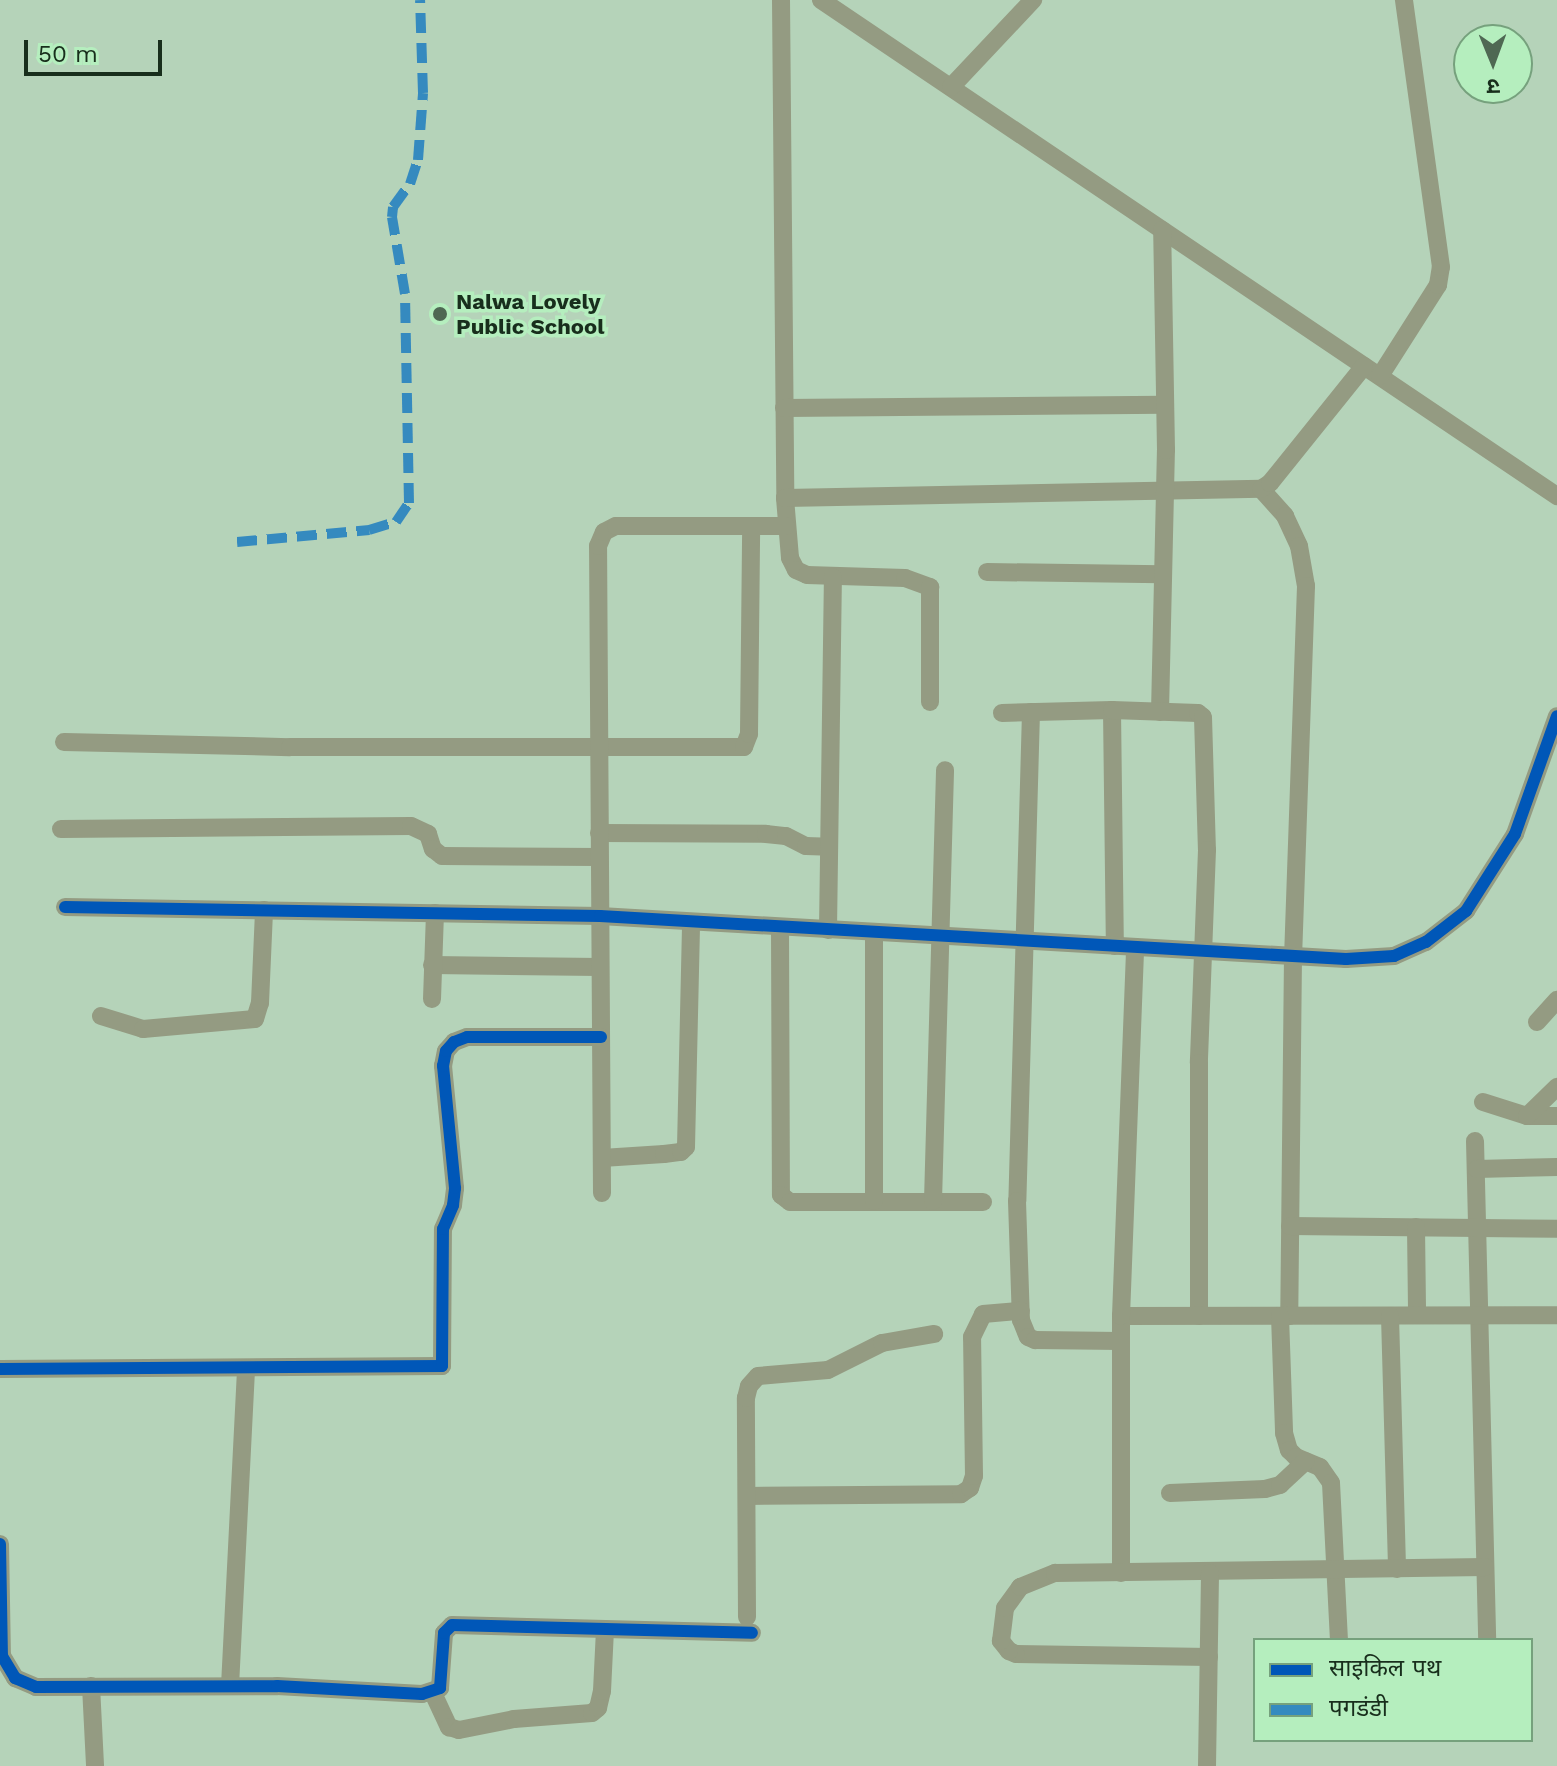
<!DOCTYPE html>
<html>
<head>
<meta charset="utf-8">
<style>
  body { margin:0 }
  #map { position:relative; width:1557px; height:1766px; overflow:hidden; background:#b5d3b9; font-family:"Work Sans","Noto Sans Devanagari",sans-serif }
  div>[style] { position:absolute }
  .minor>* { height:18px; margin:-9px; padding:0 9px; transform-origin:9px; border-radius:9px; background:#949b82 }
  .quiet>* { height:10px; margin-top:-5px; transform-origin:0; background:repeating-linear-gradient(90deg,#358abf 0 20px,transparent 0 30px) }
  .cycleway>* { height:12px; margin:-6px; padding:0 6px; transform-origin:6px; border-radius:6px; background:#0057b8 }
  .dots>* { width:22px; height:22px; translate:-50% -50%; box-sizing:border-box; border:4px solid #b5eebe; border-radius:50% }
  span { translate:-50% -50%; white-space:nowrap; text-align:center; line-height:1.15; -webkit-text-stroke:7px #b5eebe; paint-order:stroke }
  .poi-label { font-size:22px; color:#182e1c; font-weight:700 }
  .left { translate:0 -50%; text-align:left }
  .legend { position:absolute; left:1253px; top:1638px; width:280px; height:104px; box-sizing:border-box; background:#b5eebe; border:2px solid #76a17d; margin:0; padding:10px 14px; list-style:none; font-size:24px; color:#182e1c }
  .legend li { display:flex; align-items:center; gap:16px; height:40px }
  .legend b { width:40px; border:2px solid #76a17d }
  .north { position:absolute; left:1453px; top:24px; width:80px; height:80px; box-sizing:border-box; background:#b5eebe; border:2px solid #76a17d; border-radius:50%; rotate:179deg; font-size:22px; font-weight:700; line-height:32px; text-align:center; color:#182e1c }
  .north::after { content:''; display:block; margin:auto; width:28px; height:36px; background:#4f6853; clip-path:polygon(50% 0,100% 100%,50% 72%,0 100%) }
  .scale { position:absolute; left:24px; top:40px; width:138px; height:36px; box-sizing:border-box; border:4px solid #182e1c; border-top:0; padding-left:10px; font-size:24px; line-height:28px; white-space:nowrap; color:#182e1c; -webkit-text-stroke:6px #b5eebe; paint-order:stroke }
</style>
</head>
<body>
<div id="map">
  <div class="minor">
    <i style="left:781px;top:0;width:498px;rotate:89.5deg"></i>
    <i style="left:785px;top:498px;width:60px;rotate:85.2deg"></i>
    <i style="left:790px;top:558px;width:13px;rotate:63deg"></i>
    <i style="left:796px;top:570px;width:12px;rotate:24deg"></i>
    <i style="left:807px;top:575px;width:98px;rotate:1.8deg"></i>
    <i style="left:905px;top:578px;width:27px;rotate:20deg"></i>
    <i style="left:930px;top:587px;width:115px;rotate:90deg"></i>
    <i style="left:821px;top:0;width:888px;rotate:33.98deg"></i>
    <i style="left:951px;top:87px;width:120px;rotate:-46.7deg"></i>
    <i style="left:1380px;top:376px;width:108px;rotate:-57.5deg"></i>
    <i style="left:1438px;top:285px;width:18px;rotate:-81deg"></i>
    <i style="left:1441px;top:267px;width:270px;rotate:-97.9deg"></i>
    <i style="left:784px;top:408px;width:380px;rotate:-0.5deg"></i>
    <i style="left:1261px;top:489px;width:36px;rotate:48deg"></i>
    <i style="left:1285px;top:516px;width:33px;rotate:65deg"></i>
    <i style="left:1299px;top:546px;width:41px;rotate:80.1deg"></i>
    <i style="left:1306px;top:586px;width:370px;rotate:92deg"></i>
    <i style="left:1293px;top:956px;width:360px;rotate:90.6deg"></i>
    <i style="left:785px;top:498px;width:476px;rotate:-1.1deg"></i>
    <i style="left:1261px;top:489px;width:11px;rotate:-34deg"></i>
    <i style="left:1270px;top:483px;width:150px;rotate:-51.2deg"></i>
    <i style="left:987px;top:572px;width:175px;rotate:0.7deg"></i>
    <i style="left:1112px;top:710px;width:236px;rotate:89.3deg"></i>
    <i style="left:1031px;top:712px;width:489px;rotate:91.6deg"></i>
    <i style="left:1017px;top:1201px;width:119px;rotate:88.1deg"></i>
    <i style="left:1021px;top:1320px;width:18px;rotate:68deg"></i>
    <i style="left:1028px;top:1337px;width:8px;rotate:23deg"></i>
    <i style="left:1035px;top:1340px;width:85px;rotate:0.7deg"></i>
    <i style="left:1160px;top:712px;width:262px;rotate:-88.7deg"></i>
    <i style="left:1166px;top:450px;width:220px;rotate:-91deg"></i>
    <i style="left:1002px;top:713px;width:110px;rotate:-1.6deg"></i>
    <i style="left:1112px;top:710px;width:86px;rotate:2deg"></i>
    <i style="left:1198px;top:713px;width:6px;rotate:39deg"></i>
    <i style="left:1203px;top:717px;width:133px;rotate:88.3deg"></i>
    <i style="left:1207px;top:850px;width:213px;rotate:92.2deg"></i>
    <i style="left:1199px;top:1063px;width:253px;rotate:90deg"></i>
    <i style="left:64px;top:742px;width:226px;rotate:1.3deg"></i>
    <i style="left:290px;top:747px;width:454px"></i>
    <i style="left:744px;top:747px;width:14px;rotate:-69deg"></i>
    <i style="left:749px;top:734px;width:208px;rotate:-89.4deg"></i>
    <i style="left:61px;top:829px;width:350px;rotate:-0.5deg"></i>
    <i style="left:411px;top:826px;width:19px;rotate:25deg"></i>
    <i style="left:428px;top:834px;width:16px;rotate:72deg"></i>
    <i style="left:433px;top:849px;width:11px;rotate:38deg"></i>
    <i style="left:442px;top:856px;width:157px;rotate:0.4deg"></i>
    <i style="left:599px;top:833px;width:167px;rotate:0.3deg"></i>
    <i style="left:766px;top:834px;width:20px;rotate:6deg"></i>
    <i style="left:786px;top:836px;width:22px;rotate:27deg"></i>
    <i style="left:806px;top:846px;width:23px;rotate:2deg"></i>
    <i style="left:65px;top:907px;width:535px;rotate:0.96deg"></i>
    <i style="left:600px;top:916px;width:747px;rotate:3.3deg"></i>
    <i style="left:1346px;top:959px;width:48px;rotate:-3.6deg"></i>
    <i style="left:1394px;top:956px;width:35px;rotate:-24deg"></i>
    <i style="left:1426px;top:942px;width:51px;rotate:-37.8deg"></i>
    <i style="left:1466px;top:911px;width:91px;rotate:-57.5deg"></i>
    <i style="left:1515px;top:834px;width:125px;rotate:-70.4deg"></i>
    <i style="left:780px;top:927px;width:268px;rotate:89.8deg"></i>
    <i style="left:781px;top:1195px;width:11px;rotate:38deg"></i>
    <i style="left:790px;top:1202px;width:193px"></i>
    <i style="left:828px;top:930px;width:353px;rotate:-89.2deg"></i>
    <i style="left:432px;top:965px;width:168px;rotate:0.7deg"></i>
    <i style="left:432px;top:999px;width:86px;rotate:-88deg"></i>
    <i style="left:101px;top:1016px;width:44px;rotate:17.2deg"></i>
    <i style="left:143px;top:1029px;width:112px;rotate:-5.1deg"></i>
    <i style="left:255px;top:1019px;width:17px;rotate:-73deg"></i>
    <i style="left:260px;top:1003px;width:93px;rotate:-87.5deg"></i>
    <i style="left:1537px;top:1022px;width:30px;rotate:-48deg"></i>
    <i style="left:1483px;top:1102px;width:46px;rotate:17.7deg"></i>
    <i style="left:1527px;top:1116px;width:30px"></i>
    <i style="left:1527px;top:1116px;width:42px;rotate:-44deg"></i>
    <i style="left:1475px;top:1141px;width:499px;rotate:88.6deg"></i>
    <i style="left:602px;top:1158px;width:62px;rotate:-3.7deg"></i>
    <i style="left:664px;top:1154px;width:17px;rotate:-7deg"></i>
    <i style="left:681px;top:1152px;width:7px;rotate:-45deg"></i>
    <i style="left:686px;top:1147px;width:225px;rotate:-88.7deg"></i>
    <i style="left:1477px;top:1169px;width:80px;rotate:-1.4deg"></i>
    <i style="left:602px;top:1193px;width:647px;rotate:-90.35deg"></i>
    <i style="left:598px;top:546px;width:15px;rotate:-67deg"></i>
    <i style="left:604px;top:532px;width:13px;rotate:-27deg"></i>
    <i style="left:616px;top:526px;width:170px"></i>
    <i style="left:874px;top:1201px;width:268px;rotate:-90deg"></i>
    <i style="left:933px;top:1201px;width:431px;rotate:-88.4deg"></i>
    <i style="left:1290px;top:1226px;width:267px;rotate:0.6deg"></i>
    <i style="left:1416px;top:1227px;width:88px;rotate:89.3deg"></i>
    <i style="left:1121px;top:1316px;width:436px;rotate:-0.1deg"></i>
    <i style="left:1280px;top:1316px;width:117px;rotate:88deg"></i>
    <i style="left:1284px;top:1433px;width:18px;rotate:74deg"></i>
    <i style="left:1289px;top:1450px;width:10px;rotate:45deg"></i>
    <i style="left:1296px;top:1457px;width:26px;rotate:23deg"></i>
    <i style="left:1320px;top:1467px;width:19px;rotate:55deg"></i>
    <i style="left:1331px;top:1483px;width:157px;rotate:87.1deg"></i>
    <i style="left:1390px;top:1316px;width:253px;rotate:88.4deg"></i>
    <i style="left:0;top:1369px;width:442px;rotate:-0.4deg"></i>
    <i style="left:442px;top:1366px;width:137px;rotate:-89.6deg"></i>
    <i style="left:443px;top:1229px;width:26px;rotate:-67deg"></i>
    <i style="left:453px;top:1205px;width:17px;rotate:-83deg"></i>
    <i style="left:455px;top:1188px;width:123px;rotate:-95.6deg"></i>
    <i style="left:443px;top:1066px;width:15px;rotate:-79deg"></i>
    <i style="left:446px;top:1051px;width:12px;rotate:-48deg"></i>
    <i style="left:454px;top:1042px;width:14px;rotate:-21deg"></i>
    <i style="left:467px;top:1037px;width:134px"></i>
    <i style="left:1170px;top:1493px;width:95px;rotate:-2.4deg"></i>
    <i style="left:1265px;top:1489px;width:16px;rotate:-15deg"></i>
    <i style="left:1280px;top:1485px;width:35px;rotate:-43deg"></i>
    <i style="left:747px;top:1496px;width:214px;rotate:-0.5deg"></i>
    <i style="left:961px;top:1494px;width:11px;rotate:-34deg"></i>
    <i style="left:970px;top:1488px;width:13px;rotate:-72deg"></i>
    <i style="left:974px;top:1476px;width:139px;rotate:-90.8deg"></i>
    <i style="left:972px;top:1337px;width:25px;rotate:-64deg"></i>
    <i style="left:983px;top:1314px;width:38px;rotate:-5deg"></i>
    <i style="left:0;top:1544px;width:112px;rotate:89deg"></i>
    <i style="left:2px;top:1656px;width:26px;rotate:59deg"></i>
    <i style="left:15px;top:1678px;width:23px;rotate:23deg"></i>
    <i style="left:36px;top:1687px;width:241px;rotate:-0.2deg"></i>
    <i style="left:277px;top:1686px;width:145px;rotate:3.2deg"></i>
    <i style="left:422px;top:1694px;width:19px;rotate:-18deg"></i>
    <i style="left:440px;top:1688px;width:55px;rotate:-85.8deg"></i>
    <i style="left:444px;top:1633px;width:11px;rotate:-45deg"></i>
    <i style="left:452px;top:1625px;width:300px;rotate:1.5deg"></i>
    <i style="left:1121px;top:1573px;width:257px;rotate:-90deg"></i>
    <i style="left:1121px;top:1316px;width:369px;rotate:-87.8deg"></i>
    <i style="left:747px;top:1617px;width:219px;rotate:-90.3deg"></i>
    <i style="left:746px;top:1398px;width:12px;rotate:-76deg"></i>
    <i style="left:749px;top:1386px;width:13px;rotate:-48deg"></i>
    <i style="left:758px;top:1376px;width:70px;rotate:-4.9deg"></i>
    <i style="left:828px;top:1370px;width:60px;rotate:-26.6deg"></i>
    <i style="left:882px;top:1343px;width:53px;rotate:-9.8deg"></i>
    <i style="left:1209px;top:1657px;width:193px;rotate:-179.1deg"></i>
    <i style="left:1016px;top:1654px;width:8px;rotate:-157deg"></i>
    <i style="left:1009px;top:1651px;width:13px;rotate:-129deg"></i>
    <i style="left:1001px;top:1641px;width:33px;rotate:-83deg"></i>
    <i style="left:1005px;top:1608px;width:26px;rotate:-54deg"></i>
    <i style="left:1020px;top:1587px;width:38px;rotate:-22deg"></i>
    <i style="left:1055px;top:1573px;width:430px;rotate:-0.8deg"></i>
    <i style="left:91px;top:1686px;width:80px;rotate:87.1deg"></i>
    <i style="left:230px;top:1686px;width:318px;rotate:-87.1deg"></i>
    <i style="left:433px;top:1693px;width:38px;rotate:65deg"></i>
    <i style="left:449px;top:1727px;width:10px;rotate:17deg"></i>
    <i style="left:459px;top:1730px;width:56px;rotate:-11.3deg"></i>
    <i style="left:514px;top:1719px;width:78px;rotate:-4.4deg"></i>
    <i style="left:592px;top:1713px;width:8px;rotate:-40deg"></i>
    <i style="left:598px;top:1708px;width:17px;rotate:-77deg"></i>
    <i style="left:602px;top:1691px;width:61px;rotate:-87.2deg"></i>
    <i style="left:1207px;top:1766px;width:193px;rotate:-89.1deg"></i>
  </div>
  <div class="quiet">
    <i style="left:237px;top:542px;width:133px;rotate:-5.2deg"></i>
    <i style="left:369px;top:530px;width:28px;rotate:-17deg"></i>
    <i style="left:396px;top:522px;width:23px;rotate:-56deg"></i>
    <i style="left:409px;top:503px;width:209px;rotate:-91.1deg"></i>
    <i style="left:405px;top:294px;width:78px;rotate:-99.6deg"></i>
    <i style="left:392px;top:217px;width:10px;rotate:-84deg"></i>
    <i style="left:393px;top:207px;width:29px;rotate:-54deg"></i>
    <i style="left:410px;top:184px;width:25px;rotate:-72deg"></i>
    <i style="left:418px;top:160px;width:67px;rotate:-85.7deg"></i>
    <i style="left:423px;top:93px;width:93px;rotate:-91.8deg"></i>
  </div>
  <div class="cycleway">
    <i style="left:65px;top:907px;width:535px;rotate:0.96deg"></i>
    <i style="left:600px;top:916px;width:747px;rotate:3.3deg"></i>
    <i style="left:1346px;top:959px;width:48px;rotate:-3.6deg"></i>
    <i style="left:1394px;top:956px;width:35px;rotate:-24deg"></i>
    <i style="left:1426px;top:942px;width:51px;rotate:-37.8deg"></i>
    <i style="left:1466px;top:911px;width:91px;rotate:-57.5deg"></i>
    <i style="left:1515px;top:834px;width:125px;rotate:-70.4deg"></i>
    <i style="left:0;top:1369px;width:442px;rotate:-0.4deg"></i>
    <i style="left:442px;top:1366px;width:137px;rotate:-89.6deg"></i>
    <i style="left:443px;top:1229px;width:26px;rotate:-67deg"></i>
    <i style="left:453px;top:1205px;width:17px;rotate:-83deg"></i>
    <i style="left:455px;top:1188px;width:123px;rotate:-95.6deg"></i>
    <i style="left:443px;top:1066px;width:15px;rotate:-79deg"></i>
    <i style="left:446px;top:1051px;width:12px;rotate:-48deg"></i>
    <i style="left:454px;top:1042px;width:14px;rotate:-21deg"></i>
    <i style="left:467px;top:1037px;width:134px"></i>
    <i style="left:0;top:1544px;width:112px;rotate:89deg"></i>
    <i style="left:2px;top:1656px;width:26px;rotate:59deg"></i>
    <i style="left:15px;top:1678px;width:23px;rotate:23deg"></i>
    <i style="left:36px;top:1687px;width:241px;rotate:-0.2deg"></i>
    <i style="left:277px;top:1686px;width:145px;rotate:3.2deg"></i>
    <i style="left:422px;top:1694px;width:19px;rotate:-18deg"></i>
    <i style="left:440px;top:1688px;width:55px;rotate:-85.8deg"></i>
    <i style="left:444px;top:1633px;width:11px;rotate:-45deg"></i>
    <i style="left:452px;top:1625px;width:300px;rotate:1.5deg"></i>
  </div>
  <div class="dots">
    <i style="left:440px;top:314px;background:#4f6853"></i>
  </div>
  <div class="poi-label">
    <span class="left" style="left:456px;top:314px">Nalwa Lovely<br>Public School</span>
  </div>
  <ul class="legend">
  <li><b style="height:10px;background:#0057b8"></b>साइकिल पथ</li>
  <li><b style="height:10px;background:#358abf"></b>पगडंडी</li>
  </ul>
  <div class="north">उ</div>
  <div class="scale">50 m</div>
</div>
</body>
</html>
